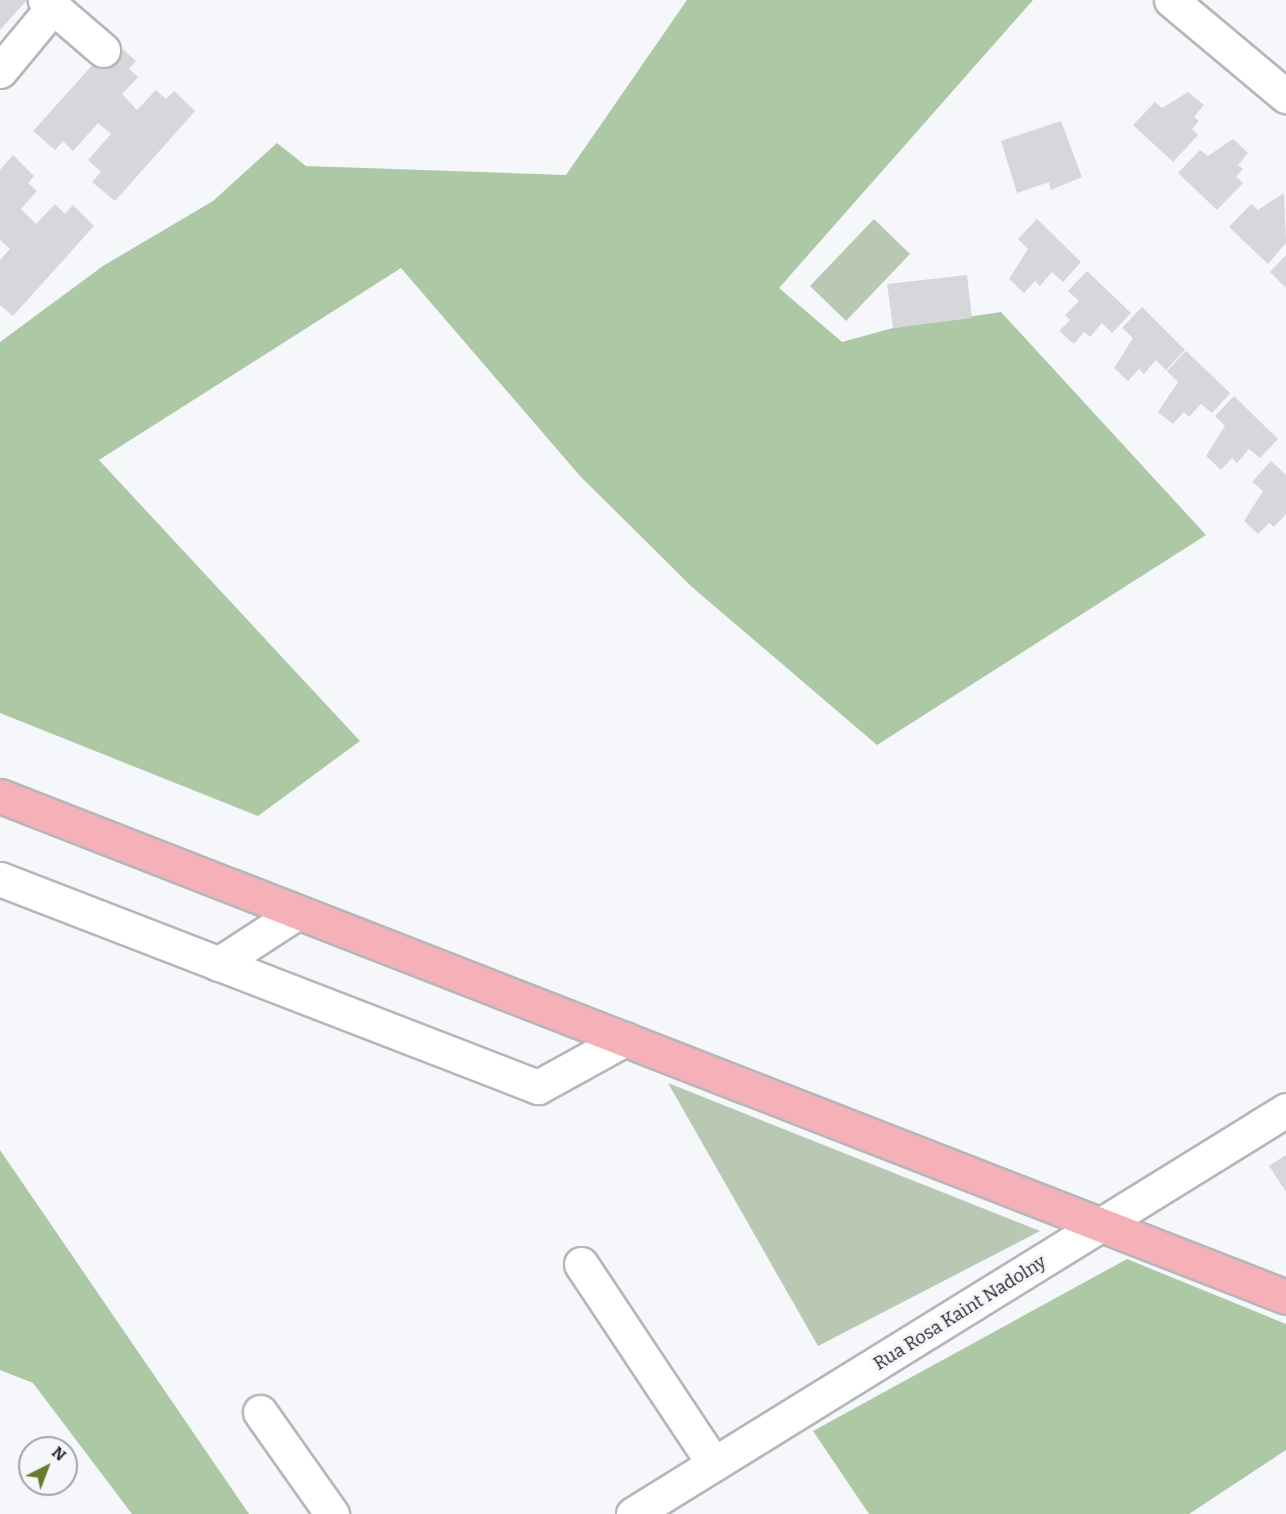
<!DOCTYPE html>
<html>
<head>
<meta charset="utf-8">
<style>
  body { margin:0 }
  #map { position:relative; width:1286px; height:1514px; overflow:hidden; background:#f5f7fb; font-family:Bitter,serif }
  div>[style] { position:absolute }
  .green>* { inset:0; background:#b8c8b2 }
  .forest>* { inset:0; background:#adc8a5 }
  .building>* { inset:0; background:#d5d7db }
  .roads { filter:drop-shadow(2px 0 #b5b7bb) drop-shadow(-2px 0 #b5b7bb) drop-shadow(0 2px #b5b7bb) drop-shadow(0 -2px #b5b7bb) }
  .minor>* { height:33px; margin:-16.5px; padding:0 16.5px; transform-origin:16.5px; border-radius:16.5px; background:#fff }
  .major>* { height:33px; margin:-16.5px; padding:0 16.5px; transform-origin:16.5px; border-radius:16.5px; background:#f5b0b8 }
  span { translate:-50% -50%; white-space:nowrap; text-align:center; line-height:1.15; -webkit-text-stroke:6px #f5f7fb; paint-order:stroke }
  .street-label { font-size:18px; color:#242426 }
  .north { position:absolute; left:18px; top:1436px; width:60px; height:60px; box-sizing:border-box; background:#f5f7fb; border:2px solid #a1a3a6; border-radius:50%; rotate:42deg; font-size:16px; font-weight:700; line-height:24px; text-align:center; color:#242426 }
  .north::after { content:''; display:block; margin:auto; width:21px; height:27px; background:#687c2c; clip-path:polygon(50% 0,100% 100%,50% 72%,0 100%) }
</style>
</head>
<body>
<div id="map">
  <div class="green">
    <i style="clip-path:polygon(874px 219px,910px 254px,846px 321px,810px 286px)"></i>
    <i style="clip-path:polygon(668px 1083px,1040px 1231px,818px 1346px)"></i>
  </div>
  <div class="forest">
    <i style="clip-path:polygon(687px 0,1033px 0,779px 288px,842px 342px,893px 328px,1001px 312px,1206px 535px,877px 745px,692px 587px,580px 476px,401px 268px,99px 460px,360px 741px,258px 816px,0 713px,0 342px,103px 266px,213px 201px,277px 143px,306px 166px,566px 175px)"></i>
    <i style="clip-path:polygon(0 1150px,249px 1514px,132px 1514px,33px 1383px,0 1370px)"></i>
    <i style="clip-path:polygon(1127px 1259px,1286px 1324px,1286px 1450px,1189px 1514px,869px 1514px,813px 1431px)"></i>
  </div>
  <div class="building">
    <i style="clip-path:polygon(0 0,27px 0,0 30px)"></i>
    <i style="clip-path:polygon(114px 41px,136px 61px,129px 69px,138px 77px,122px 94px,137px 110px,156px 90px,166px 99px,174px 91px,195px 111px,115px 201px,92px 182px,101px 172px,88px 160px,111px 134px,98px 123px,73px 151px,63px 141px,55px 150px,33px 131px)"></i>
    <i style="clip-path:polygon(1188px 92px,1204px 105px,1194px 117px,1199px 121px,1192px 129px,1198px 135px,1173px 162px,1133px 125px,1155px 102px,1162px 108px)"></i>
    <i style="clip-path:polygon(1061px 121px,1082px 177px,1051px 190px,1049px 182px,1017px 193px,1001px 141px)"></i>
    <i style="clip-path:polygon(1233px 139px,1248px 153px,1238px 165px,1243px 169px,1236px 177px,1243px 183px,1217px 210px,1178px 173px,1200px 150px,1208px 156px)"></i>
    <i style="clip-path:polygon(13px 155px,34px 176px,28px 183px,37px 191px,21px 209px,36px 224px,55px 204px,65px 214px,73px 205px,94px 226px,13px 316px,0 305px,0 260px,10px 249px,0 240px,0 170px)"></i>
    <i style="clip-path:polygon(1284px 193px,1286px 243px,1268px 264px,1229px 227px,1251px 204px,1258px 210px)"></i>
    <i style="clip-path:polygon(1037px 219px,1081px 262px,1063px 282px,1052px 272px,1040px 286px,1035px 281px,1024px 293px,1009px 279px,1028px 249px,1018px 239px)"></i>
    <i style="clip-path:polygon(1286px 255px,1286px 288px,1270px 272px)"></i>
    <i style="clip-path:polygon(1087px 271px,1131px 313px,1112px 333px,1102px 323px,1090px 337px,1084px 332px,1074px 344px,1059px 331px,1070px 320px,1065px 315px,1079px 301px,1068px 291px)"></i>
    <i style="clip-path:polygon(967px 275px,972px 318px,893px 328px,887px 284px)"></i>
    <i style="clip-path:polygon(1142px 307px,1185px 350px,1166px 370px,1156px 360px,1144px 374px,1139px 369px,1128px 381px,1114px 368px,1133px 338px,1122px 328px)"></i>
    <i style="clip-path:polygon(1186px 351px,1230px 393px,1212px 413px,1201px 404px,1189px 417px,1184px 412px,1173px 424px,1158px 412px,1178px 382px,1167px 371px)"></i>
    <i style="clip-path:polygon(1234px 396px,1278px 439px,1260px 458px,1249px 449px,1237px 463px,1232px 458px,1221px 470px,1206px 456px,1225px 426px,1215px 416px)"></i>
    <i style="clip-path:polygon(1271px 461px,1286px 475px,1286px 514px,1274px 527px,1269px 523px,1258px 534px,1244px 521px,1263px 491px,1252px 482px)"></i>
    <i style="clip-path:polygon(1286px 1155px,1286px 1192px,1269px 1166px)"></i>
  </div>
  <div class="roads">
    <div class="minor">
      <i style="left:1171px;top:0;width:150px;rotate:39.9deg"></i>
      <i style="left:53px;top:7px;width:66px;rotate:40.7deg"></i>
      <i style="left:0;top:71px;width:83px;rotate:-50.4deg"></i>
      <i style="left:53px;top:7px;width:11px;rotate:-139deg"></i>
      <i style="left:0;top:879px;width:577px;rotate:21.14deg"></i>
      <i style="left:538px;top:1087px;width:99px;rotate:-28.9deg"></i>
      <i style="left:218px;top:964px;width:95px;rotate:-33deg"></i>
      <i style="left:581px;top:1264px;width:240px;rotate:56.4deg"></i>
      <i style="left:260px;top:1412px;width:125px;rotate:54.8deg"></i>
      <i style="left:633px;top:1514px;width:768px;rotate:-31.74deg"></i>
    </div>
    <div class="major">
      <i style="left:0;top:796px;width:1380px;rotate:21.28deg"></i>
    </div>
  </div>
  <div class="street-label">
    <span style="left:960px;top:1313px;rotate:-32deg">Rua Rosa Kaint Nadolny</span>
  </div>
  <div class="north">N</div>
</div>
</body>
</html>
